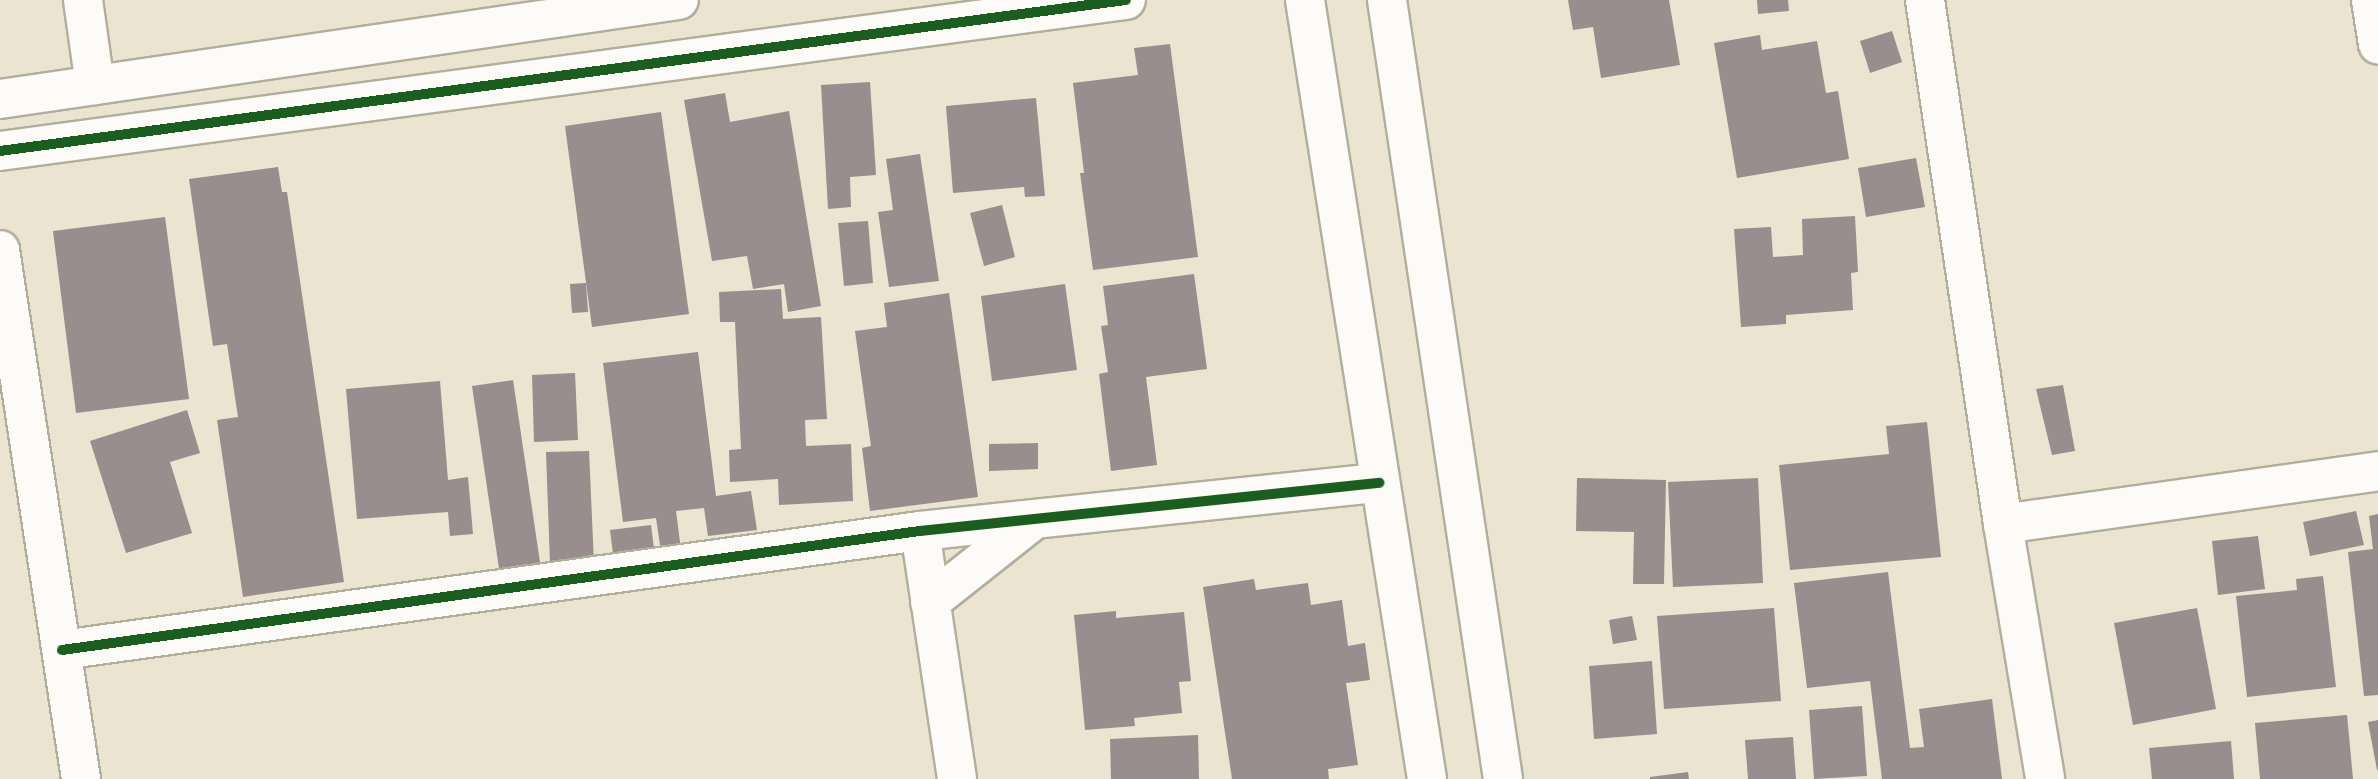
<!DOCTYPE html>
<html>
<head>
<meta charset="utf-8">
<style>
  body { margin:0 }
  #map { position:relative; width:2378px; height:779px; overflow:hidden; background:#eae4d0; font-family:"IBM Plex Serif",serif }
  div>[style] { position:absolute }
  .building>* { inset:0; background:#998d8d }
  .roads { filter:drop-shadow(2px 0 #b2ae9e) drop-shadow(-2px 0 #b2ae9e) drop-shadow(0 2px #b2ae9e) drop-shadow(0 -2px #b2ae9e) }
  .minor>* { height:38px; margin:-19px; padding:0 19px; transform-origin:19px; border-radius:19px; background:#fcfbf8 }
  .cycleway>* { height:10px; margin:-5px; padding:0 5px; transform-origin:5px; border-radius:5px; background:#1b5e20 }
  span { translate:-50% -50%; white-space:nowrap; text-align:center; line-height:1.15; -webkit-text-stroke:7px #f4eac6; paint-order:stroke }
</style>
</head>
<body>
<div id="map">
  <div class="building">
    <i style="clip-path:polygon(1568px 0,1669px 0,1680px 65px,1601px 78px,1593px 27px,1573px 30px)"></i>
    <i style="clip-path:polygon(1757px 0,1788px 0,1789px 11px,1758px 14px)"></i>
    <i style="clip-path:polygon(1892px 31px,1902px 62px,1870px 73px,1860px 41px)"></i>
    <i style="clip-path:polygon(1760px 35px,1762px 50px,1817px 41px,1826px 93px,1838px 91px,1849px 159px,1737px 178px,1714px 43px)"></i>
    <i style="clip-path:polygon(1170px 44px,1198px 257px,1093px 270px,1080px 173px,1084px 173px,1073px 83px,1138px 75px,1134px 48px)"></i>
    <i style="clip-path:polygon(870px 82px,876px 175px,850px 177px,851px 207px,828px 209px,821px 85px)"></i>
    <i style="clip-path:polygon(725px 93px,730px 122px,789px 111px,821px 306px,788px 312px,784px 284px,753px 289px,747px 256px,712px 261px,684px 100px)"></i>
    <i style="clip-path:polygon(1036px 98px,1045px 196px,1025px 197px,1024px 187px,953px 193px,946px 106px)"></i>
    <i style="clip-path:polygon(661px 112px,689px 314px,592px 327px,565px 126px)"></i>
    <i style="clip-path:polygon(920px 154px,939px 281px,889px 287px,878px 212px,893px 210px,886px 159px)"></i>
    <i style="clip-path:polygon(1916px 158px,1925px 207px,1866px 217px,1858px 168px)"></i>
    <i style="clip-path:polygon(278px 167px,282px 192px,287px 192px,344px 582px,243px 597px,217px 420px,238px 417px,227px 344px,213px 346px,189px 179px)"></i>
    <i style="clip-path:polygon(1002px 205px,1015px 257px,984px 266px,970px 213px)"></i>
    <i style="clip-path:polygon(1855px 216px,1858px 272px,1851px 273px,1853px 310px,1786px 315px,1786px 324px,1741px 327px,1734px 229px,1771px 227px,1773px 257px,1803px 255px,1802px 219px)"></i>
    <i style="clip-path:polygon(165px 217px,189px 399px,76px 413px,53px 231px)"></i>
    <i style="clip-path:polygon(868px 221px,873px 283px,844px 286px,838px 223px)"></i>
    <i style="clip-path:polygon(1194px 274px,1207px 369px,1146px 377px,1157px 465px,1111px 471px,1099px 374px,1108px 372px,1101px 326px,1108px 325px,1103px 286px)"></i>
    <i style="clip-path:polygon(586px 283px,588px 312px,572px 313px,570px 284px)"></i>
    <i style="clip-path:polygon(1065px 284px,1077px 370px,992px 381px,981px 296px)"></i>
    <i style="clip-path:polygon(781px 289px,783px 319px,821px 317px,827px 419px,805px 420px,806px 446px,851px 444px,853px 501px,779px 505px,778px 479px,730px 482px,729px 450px,741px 449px,735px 322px,720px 322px,719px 292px)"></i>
    <i style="clip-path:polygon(949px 293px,978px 497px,870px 511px,862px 448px,871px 446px,855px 331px,887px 327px,884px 303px)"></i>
    <i style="clip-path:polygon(698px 352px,716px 496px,751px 491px,757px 530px,708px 536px,704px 508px,676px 511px,681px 550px,661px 552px,656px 518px,623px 522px,603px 363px)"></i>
    <i style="clip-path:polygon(575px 373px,578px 440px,534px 442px,532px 375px)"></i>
    <i style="clip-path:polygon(513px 380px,541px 569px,500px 575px,472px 386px)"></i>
    <i style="clip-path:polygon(440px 381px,448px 480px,468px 477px,473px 534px,450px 536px,448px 512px,357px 519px,346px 389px)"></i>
    <i style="clip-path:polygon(2063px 385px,2075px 451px,2052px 455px,2036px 389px)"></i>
    <i style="clip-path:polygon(187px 410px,200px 453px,170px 462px,192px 533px,126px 553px,90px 441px)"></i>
    <i style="clip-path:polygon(1927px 422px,1941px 557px,1790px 570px,1779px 465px,1889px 454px,1886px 426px)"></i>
    <i style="clip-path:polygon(1038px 443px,1038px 469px,989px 471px,989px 444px)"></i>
    <i style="clip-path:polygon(589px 451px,594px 563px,550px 564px,546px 452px)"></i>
    <i style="clip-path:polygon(1577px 478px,1666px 480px,1664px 584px,1633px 584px,1634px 532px,1576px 531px)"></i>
    <i style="clip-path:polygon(1758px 478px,1763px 583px,1673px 587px,1668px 482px)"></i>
    <i style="clip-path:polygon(2356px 511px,2364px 545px,2310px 556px,2303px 522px)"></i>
    <i style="clip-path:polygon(2378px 514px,2378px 695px,2364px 696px,2348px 552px,2373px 549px,2369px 516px)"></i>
    <i style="clip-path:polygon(651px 525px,655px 556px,614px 562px,610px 530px)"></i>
    <i style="clip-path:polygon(2258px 536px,2265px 589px,2218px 595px,2212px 541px)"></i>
    <i style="clip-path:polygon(1888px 572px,1910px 748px,1924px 747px,1919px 709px,1992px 699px,2002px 779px,1882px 779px,1870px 681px,1807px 688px,1794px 583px)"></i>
    <i style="clip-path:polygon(2323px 576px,2336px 687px,2247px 697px,2236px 596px,2297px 590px,2296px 579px)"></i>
    <i style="clip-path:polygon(1254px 579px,1256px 590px,1308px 583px,1311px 605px,1342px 600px,1348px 646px,1365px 643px,1370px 680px,1346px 683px,1358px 765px,1328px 769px,1329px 779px,1232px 779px,1203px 587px)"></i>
    <i style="clip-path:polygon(1774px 608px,1781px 701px,1664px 709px,1657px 616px)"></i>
    <i style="clip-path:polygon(2197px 608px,2216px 709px,2133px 725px,2114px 623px)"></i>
    <i style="clip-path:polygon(1116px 611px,1116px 618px,1184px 612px,1191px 681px,1179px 682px,1182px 713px,1134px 718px,1135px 726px,1085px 730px,1074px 615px)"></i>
    <i style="clip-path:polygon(1632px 616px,1637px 640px,1613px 644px,1609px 620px)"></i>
    <i style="clip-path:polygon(1652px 661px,1657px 734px,1594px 739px,1589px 666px)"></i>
    <i style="clip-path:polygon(1862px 706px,1867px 776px,1814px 779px,1809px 710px)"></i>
    <i style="clip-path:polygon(2347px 715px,2353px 779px,2260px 779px,2255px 723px)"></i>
    <i style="clip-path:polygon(2378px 720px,2378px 770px,2377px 770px,2368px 722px)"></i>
    <i style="clip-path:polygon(1198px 735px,1199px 779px,1111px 779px,1110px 739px)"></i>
    <i style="clip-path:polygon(1793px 737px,1796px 779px,1748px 779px,1745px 740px)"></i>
    <i style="clip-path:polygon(2231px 741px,2234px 779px,2152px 779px,2149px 748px)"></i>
    <i style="clip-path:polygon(1688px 772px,1689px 779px,1650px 779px,1650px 777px)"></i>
  </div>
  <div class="roads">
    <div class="minor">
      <i style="left:83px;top:0;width:86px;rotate:82deg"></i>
      <i style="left:1305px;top:0;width:788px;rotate:81.1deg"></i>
      <i style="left:1387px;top:0;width:788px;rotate:81.53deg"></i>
      <i style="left:1925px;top:0;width:530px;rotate:81.53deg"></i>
      <i style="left:2003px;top:524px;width:258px;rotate:80.6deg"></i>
      <i style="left:2371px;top:0;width:45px;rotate:81deg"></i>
      <i style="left:0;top:99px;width:686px;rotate:-8.3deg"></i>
      <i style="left:0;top:151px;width:1136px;rotate:-7.64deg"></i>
      <i style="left:0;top:250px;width:535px;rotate:81.29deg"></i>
      <i style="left:2003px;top:524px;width:379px;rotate:-8deg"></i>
      <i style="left:920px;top:531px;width:251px;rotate:81.5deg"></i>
      <i style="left:930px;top:602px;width:134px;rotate:-38.3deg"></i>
      <i style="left:62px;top:650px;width:866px;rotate:-7.9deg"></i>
      <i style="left:920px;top:531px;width:462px;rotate:-6deg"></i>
    </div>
  </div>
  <div class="cycleway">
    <i style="left:0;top:151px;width:1136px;rotate:-7.64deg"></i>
    <i style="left:62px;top:650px;width:866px;rotate:-7.9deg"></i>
    <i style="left:920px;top:531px;width:462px;rotate:-6deg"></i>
  </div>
</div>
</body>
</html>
